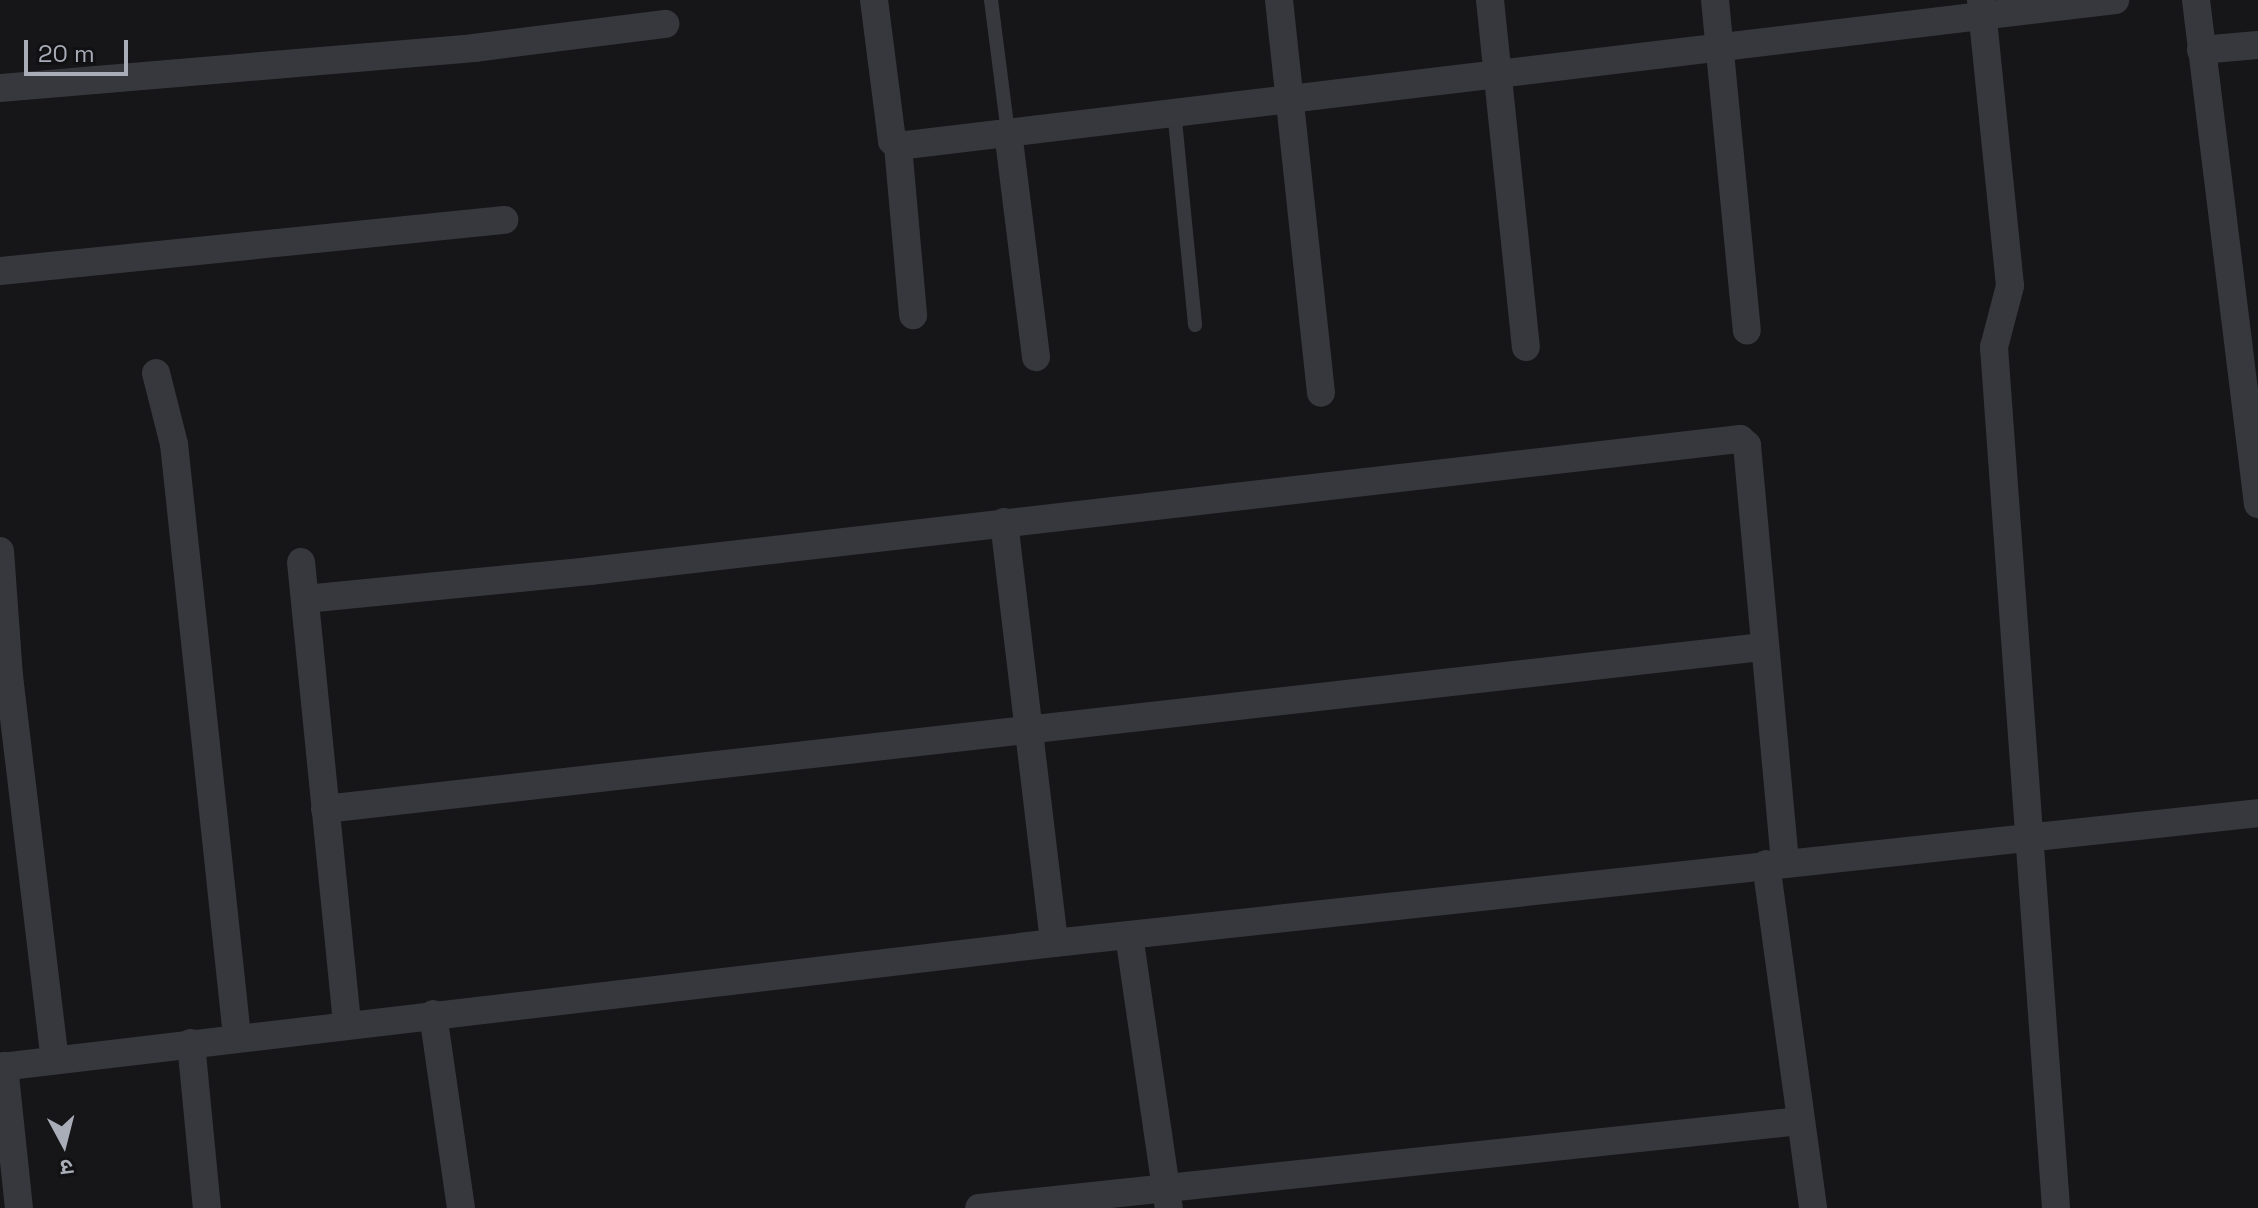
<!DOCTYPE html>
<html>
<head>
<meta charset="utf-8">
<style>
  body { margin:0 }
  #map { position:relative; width:2258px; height:1208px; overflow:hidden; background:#161618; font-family:"Space Grotesk","Noto Sans Devanagari",sans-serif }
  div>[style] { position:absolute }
  .lane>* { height:14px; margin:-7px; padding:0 7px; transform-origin:7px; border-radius:7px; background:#37383d }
  .street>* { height:28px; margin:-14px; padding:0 14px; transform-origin:14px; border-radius:14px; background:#37383d }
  span { translate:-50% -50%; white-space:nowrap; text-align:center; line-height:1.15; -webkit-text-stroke:7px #111113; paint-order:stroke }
  .north { position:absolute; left:24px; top:1104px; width:80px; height:80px; -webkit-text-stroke:6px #111113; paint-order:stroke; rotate:173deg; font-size:22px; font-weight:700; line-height:32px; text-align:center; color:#a8adb8 }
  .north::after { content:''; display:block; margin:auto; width:28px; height:36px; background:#a8adb8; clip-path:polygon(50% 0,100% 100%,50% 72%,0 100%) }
  .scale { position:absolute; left:24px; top:40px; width:104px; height:36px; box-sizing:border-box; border:4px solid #a8adb8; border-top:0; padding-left:10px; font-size:24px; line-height:28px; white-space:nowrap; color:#a8adb8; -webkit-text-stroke:6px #111113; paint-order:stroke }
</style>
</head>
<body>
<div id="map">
  <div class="lane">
    <i style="left:991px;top:0;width:133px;rotate:82.7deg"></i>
    <i style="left:1174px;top:110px;width:216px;rotate:84.4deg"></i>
  </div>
  <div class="street">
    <i style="left:874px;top:0;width:142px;rotate:82.7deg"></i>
    <i style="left:892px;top:141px;width:8px;rotate:40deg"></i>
    <i style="left:898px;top:146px;width:1226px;rotate:-6.84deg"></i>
    <i style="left:1279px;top:0;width:395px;rotate:83.9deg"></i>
    <i style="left:1490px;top:0;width:349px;rotate:84.1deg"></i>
    <i style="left:1715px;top:0;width:332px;rotate:84.5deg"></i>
    <i style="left:1981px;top:0;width:287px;rotate:84.2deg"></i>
    <i style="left:2010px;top:286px;width:63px;rotate:104.7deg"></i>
    <i style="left:1994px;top:347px;width:863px;rotate:85.88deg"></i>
    <i style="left:2196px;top:0;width:508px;rotate:82.99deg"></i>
    <i style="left:2201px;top:50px;width:57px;rotate:-5deg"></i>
    <i style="left:0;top:88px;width:476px;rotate:-4.8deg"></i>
    <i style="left:474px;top:48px;width:193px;rotate:-7.2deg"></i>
    <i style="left:1008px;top:132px;width:227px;rotate:82.9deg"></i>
    <i style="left:898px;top:146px;width:170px;rotate:84.9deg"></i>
    <i style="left:0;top:271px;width:507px;rotate:-5.78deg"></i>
    <i style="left:156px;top:373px;width:73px;rotate:75.8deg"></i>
    <i style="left:174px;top:444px;width:595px;rotate:83.93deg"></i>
    <i style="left:1004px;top:522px;width:424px;rotate:83.2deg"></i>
    <i style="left:0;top:551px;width:125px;rotate:85.9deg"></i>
    <i style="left:9px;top:676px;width:387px;rotate:83.2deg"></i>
    <i style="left:301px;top:562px;width:464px;rotate:84.3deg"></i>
    <i style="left:305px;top:599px;width:286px;rotate:-5.6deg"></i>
    <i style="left:590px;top:571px;width:1158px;rotate:-6.55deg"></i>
    <i style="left:1740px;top:439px;width:9px;rotate:41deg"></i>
    <i style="left:1747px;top:445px;width:419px;rotate:84.8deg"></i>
    <i style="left:325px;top:809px;width:1447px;rotate:-6.43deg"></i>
    <i style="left:1766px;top:864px;width:347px;rotate:82.2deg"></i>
    <i style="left:1129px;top:935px;width:276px;rotate:81.7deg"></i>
    <i style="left:433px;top:1014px;width:196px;rotate:81.8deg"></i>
    <i style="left:191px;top:1043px;width:166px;rotate:84.5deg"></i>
    <i style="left:4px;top:1066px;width:143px;rotate:84deg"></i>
    <i style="left:0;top:1067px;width:1061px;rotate:-6.71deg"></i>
    <i style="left:1054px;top:943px;width:1211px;rotate:-6.16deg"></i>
    <i style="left:979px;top:1208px;width:826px;rotate:-6.05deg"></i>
  </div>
  <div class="north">उ</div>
  <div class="scale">20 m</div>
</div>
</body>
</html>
